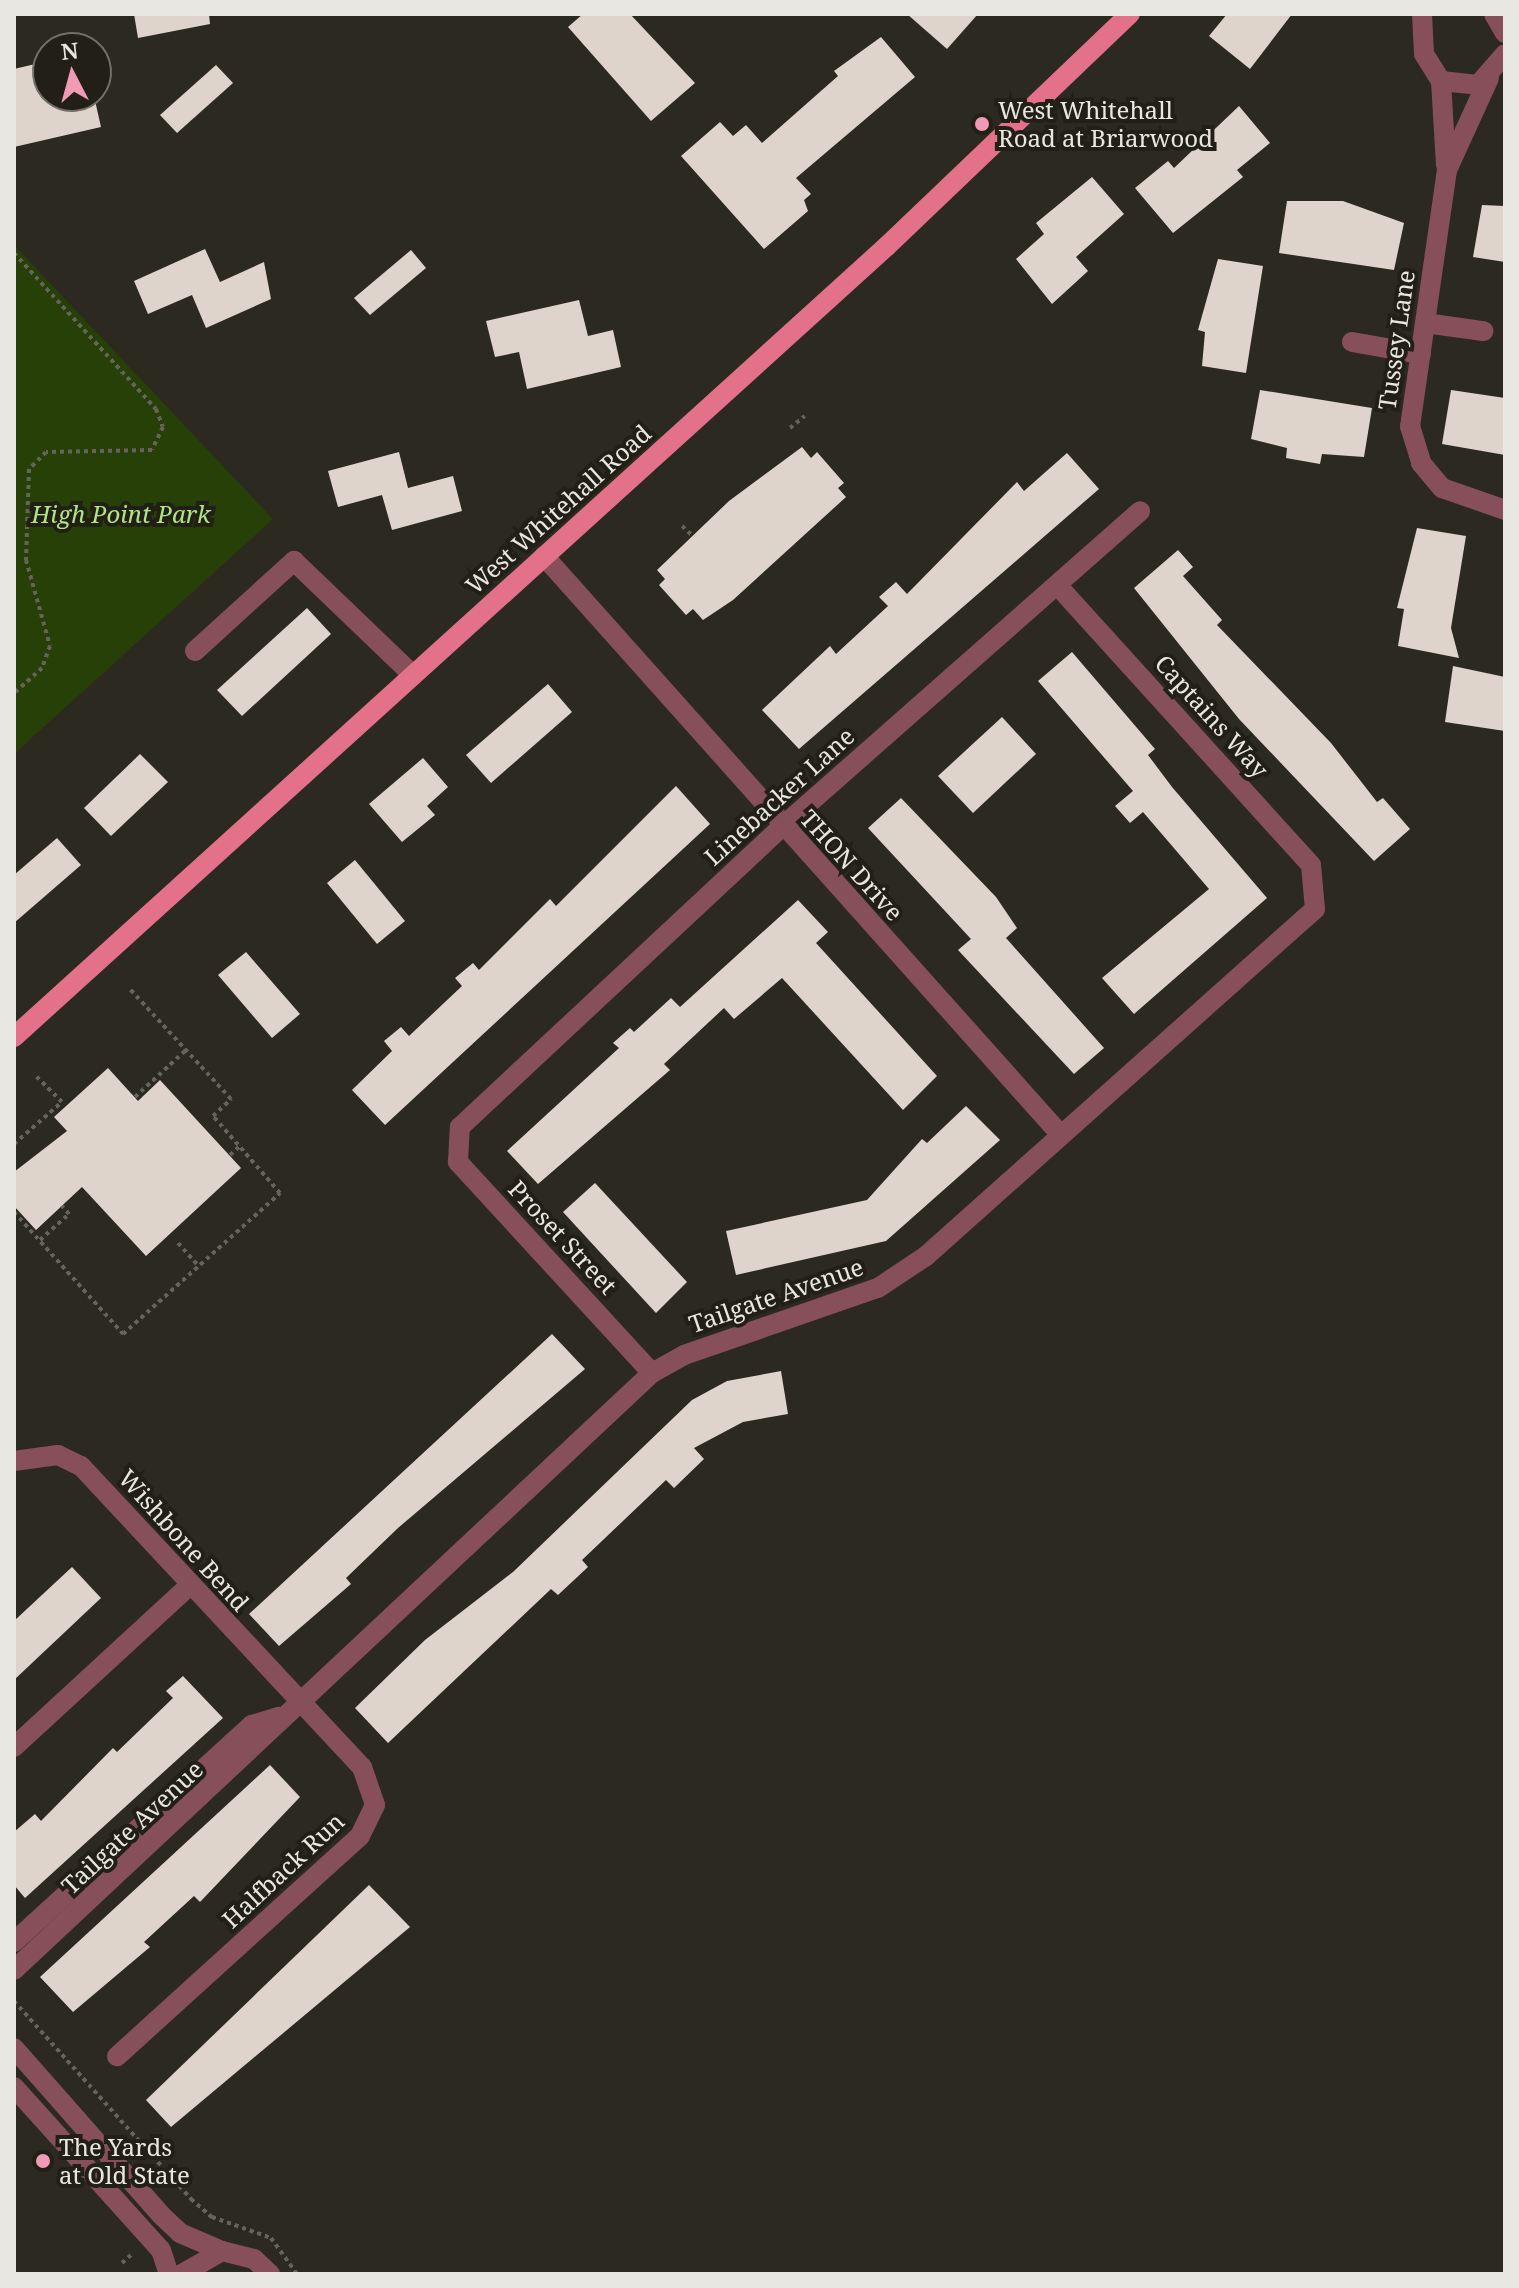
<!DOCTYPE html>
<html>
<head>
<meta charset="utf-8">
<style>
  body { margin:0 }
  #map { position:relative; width:1519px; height:2288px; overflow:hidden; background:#2c2920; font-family:"Noto Serif",serif }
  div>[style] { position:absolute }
  .green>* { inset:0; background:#274008 }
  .building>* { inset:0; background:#dfd4cb }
  .path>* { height:4px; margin-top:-2px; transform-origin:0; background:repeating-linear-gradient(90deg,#66635b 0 4px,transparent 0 8px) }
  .minor>* { height:20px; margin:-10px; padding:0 10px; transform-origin:10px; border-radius:10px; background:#874f5a }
  .major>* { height:20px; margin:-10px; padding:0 10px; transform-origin:10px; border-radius:10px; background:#e27189 }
  .dots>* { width:22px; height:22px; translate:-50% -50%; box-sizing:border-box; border:4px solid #222016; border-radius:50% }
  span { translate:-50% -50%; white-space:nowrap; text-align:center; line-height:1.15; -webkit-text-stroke:8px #222016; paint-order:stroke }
  .poi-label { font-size:24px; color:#e9e7e1 }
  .left { translate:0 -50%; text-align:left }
  .street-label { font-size:24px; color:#e9e7e1 }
  .park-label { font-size:24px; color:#b1e583; font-style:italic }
  .frame { position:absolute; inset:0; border:16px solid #e9e7e1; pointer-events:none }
  .north { position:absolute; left:32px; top:32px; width:80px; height:80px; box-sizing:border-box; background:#222016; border:2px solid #727067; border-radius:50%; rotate:354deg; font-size:22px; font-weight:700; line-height:32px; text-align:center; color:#e9e7e1 }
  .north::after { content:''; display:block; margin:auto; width:28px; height:36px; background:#f09ab5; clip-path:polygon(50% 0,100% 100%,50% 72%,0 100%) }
</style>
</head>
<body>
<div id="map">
  <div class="green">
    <i style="clip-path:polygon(14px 245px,273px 519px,14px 754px)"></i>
  </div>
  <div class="building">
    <i style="clip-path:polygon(134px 14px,209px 14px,210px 24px,138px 38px)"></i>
    <i style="clip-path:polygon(583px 14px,630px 14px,695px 83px,651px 121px,568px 27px)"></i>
    <i style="clip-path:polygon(907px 14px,978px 14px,947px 49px)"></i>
    <i style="clip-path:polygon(1227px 14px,1292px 14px,1250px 69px,1209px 36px)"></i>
    <i style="clip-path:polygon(881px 37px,915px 77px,796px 178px,811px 194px,804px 200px,808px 211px,764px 249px,681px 156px,720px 122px,733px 136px,746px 125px,762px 143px,838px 76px,834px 71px)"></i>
    <i style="clip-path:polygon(48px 61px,48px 96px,94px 96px,101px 127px,14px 147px,14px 69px)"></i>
    <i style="clip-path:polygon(216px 65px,233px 83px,177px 133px,160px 115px)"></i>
    <i style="clip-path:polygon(1239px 106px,1270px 143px,1237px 170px,1243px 177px,1173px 233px,1135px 188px,1168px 161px,1174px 168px)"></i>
    <i style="clip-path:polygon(1092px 177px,1124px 214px,1076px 257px,1088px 271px,1052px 304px,1016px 259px,1044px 234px,1036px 223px)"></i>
    <i style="clip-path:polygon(1287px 201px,1343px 201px,1404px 223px,1394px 270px,1279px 253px)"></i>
    <i style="clip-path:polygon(1482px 205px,1505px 206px,1505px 262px,1473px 257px)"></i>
    <i style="clip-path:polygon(205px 249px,220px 282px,264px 262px,271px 299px,206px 328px,192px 295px,148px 314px,134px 281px)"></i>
    <i style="clip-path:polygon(411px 250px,426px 268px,370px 315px,354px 298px)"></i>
    <i style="clip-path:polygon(1218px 259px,1263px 266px,1246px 373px,1202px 366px,1205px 332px,1198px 330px)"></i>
    <i style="clip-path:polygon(579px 300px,588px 336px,613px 330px,621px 367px,527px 389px,519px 352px,495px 357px,486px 321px)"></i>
    <i style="clip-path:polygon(1260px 390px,1372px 408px,1364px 457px,1322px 454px,1320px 464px,1286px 458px,1287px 448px,1251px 439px)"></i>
    <i style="clip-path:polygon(1451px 390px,1505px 398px,1505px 455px,1442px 444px)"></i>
    <i style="clip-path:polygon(802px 447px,811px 458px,817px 452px,844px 483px,838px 488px,846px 497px,733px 600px,703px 620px,693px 609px,686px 615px,659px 585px,665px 579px,657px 570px,729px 501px)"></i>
    <i style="clip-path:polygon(399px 452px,408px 488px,453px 476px,462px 511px,392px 530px,382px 495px,338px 507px,328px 471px)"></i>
    <i style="clip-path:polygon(1067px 453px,1099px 489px,799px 749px,762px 710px,830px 646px,836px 654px,888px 606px,879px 597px,896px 582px,907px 594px,1017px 482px,1024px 491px)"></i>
    <i style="clip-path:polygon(1417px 528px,1466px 536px,1451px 628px,1459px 658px,1398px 646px,1404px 609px,1397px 608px)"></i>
    <i style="clip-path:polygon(1178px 550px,1193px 567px,1183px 576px,1222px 620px,1217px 625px,1331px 743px,1377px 802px,1383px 798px,1410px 829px,1374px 861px,1239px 719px,1134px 588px)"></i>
    <i style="clip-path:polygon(307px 608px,331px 634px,242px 716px,217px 690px)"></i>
    <i style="clip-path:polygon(1072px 652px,1155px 749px,1148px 755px,1172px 787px,1267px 898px,1134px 1014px,1102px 978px,1209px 889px,1143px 812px,1130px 823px,1115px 806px,1133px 791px,1038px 681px)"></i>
    <i style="clip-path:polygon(1453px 666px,1505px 677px,1505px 731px,1445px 722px)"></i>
    <i style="clip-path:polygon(548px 684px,572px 712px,491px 783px,466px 755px)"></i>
    <i style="clip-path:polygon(1002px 717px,1036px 754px,973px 813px,938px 776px)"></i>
    <i style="clip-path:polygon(140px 754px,168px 782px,111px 836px,84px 808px)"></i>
    <i style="clip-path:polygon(423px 758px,448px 787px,427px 806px,435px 815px,402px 842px,369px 804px)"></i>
    <i style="clip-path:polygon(676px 786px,710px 824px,385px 1125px,352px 1090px,392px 1051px,384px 1041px,401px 1027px,409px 1036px,462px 986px,455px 978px,473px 963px,479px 970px,550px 899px,556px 906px)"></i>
    <i style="clip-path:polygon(901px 798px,996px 897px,1017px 928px,1006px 938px,1104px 1048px,1074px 1074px,958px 950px,971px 939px,868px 828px)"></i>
    <i style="clip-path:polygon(57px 838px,81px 865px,14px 923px,14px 875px)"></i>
    <i style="clip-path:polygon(355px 860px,405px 921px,377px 944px,327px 883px)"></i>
    <i style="clip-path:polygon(798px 900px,828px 932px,816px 943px,937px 1076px,903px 1110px,782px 978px,734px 1019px,724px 1008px,664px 1064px,670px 1070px,538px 1184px,507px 1151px,619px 1048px,613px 1043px,630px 1028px,634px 1032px,671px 998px,680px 1007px)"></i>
    <i style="clip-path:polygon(246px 952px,300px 1014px,272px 1038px,218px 975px)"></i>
    <i style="clip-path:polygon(108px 1068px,138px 1101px,160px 1080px,241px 1168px,146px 1256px,82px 1187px,36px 1230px,14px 1206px,14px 1172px,67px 1131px,54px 1117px)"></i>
    <i style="clip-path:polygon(966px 1106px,1000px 1140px,886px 1241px,736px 1275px,726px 1231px,867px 1200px,922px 1139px,927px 1143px)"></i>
    <i style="clip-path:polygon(595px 1183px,687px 1282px,656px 1313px,563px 1212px)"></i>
    <i style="clip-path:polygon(552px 1334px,585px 1369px,398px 1528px,346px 1578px,351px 1584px,279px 1646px,249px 1614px)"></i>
    <i style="clip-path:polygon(781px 1371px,788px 1414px,743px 1422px,694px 1448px,704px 1459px,674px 1488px,666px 1480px,582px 1560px,588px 1567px,558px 1595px,551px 1589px,388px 1743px,355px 1708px,425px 1640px,513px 1572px,692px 1400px,727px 1381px)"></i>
    <i style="clip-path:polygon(72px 1567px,101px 1598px,14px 1680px,14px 1621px)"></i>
    <i style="clip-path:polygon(183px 1676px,223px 1718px,25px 1898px,14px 1885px,14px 1832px,35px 1814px,41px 1821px,113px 1748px,117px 1752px,173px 1698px,166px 1691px)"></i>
    <i style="clip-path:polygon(270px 1765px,300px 1797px,200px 1902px,194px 1896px,144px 1942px,150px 1947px,73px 2012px,40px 1977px)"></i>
    <i style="clip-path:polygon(369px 1885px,410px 1927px,171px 2127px,146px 2100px)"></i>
  </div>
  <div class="path">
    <i style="left:14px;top:253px;width:211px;rotate:47.7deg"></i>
    <i style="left:156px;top:409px;width:19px;rotate:69deg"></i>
    <i style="left:163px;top:427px;width:25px;rotate:116deg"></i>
    <i style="left:152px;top:450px;width:106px;rotate:178.9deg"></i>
    <i style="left:46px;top:452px;width:24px;rotate:135deg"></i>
    <i style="left:29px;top:469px;width:91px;rotate:91.9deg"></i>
    <i style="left:26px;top:560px;width:89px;rotate:74.4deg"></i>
    <i style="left:50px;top:646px;width:23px;rotate:110deg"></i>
    <i style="left:42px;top:668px;width:38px;rotate:138deg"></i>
    <i style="left:790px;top:428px;width:19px;rotate:-39deg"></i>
    <i style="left:682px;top:526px;width:16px;rotate:43deg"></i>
    <i style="left:135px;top:1097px;width:69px;rotate:-42.7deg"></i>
    <i style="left:14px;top:1144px;width:64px;rotate:-41.2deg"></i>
    <i style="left:62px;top:1102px;width:40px;rotate:-135deg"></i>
    <i style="left:14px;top:1152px;width:8px;rotate:90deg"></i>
    <i style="left:230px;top:1155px;width:13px;rotate:-42deg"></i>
    <i style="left:14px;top:1212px;width:164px;rotate:48.2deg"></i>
    <i style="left:123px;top:1334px;width:211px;rotate:-41.9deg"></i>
    <i style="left:280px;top:1193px;width:102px;rotate:-131deg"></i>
    <i style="left:213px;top:1116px;width:25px;rotate:-43deg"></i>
    <i style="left:231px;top:1099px;width:151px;rotate:-132.6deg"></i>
    <i style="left:40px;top:1240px;width:39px;rotate:-42deg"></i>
    <i style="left:69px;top:1214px;width:11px;rotate:-131deg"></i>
    <i style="left:178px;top:1243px;width:31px;rotate:48deg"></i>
    <i style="left:14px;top:2001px;width:266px;rotate:48.2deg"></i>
    <i style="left:191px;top:2199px;width:28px;rotate:41deg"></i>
    <i style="left:212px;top:2217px;width:63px;rotate:19.6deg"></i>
    <i style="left:271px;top:2238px;width:44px;rotate:54.2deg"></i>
    <i style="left:122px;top:2263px;width:15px;rotate:-42deg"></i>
  </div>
  <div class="minor">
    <i style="left:1422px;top:14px;width:40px;rotate:87.1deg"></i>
    <i style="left:1424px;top:54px;width:32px;rotate:58deg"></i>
    <i style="left:1441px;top:81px;width:37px;rotate:6deg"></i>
    <i style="left:1478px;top:85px;width:41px;rotate:-48.9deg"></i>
    <i style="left:1494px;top:14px;width:22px;rotate:60deg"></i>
    <i style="left:1489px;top:78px;width:101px;rotate:114.5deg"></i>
    <i style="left:1447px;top:170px;width:259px;rotate:98.2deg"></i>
    <i style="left:1410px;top:426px;width:39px;rotate:73deg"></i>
    <i style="left:1421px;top:463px;width:33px;rotate:50deg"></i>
    <i style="left:1442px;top:488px;width:67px;rotate:19.2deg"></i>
    <i style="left:1441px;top:81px;width:84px;rotate:86.6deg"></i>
    <i style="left:1425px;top:323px;width:59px;rotate:7.9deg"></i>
    <i style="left:1352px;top:342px;width:70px;rotate:9.9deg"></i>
    <i style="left:544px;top:556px;width:776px;rotate:48.24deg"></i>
    <i style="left:195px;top:651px;width:134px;rotate:-42.3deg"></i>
    <i style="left:294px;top:561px;width:165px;rotate:43.8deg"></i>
    <i style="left:652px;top:1373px;width:287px;rotate:-132.6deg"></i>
    <i style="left:458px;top:1162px;width:35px;rotate:-87deg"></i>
    <i style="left:460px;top:1127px;width:442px;rotate:-43deg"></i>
    <i style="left:783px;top:826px;width:476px;rotate:-41.4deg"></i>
    <i style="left:14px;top:1461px;width:44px;rotate:-7.8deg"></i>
    <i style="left:58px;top:1455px;width:25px;rotate:26deg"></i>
    <i style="left:81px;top:1466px;width:412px;rotate:47deg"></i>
    <i style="left:362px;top:1767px;width:40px;rotate:71.1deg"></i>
    <i style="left:375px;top:1805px;width:34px;rotate:116deg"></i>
    <i style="left:360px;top:1836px;width:328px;rotate:137.8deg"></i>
    <i style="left:14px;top:1747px;width:239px;rotate:-42.6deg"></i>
    <i style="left:14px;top:1942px;width:322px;rotate:-42.4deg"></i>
    <i style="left:252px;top:1725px;width:28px;rotate:-17deg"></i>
    <i style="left:14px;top:1970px;width:874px;rotate:-43.1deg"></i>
    <i style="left:652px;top:1373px;width:37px;rotate:-29deg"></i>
    <i style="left:684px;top:1355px;width:205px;rotate:-19.1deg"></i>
    <i style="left:878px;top:1288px;width:58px;rotate:-33.7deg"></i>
    <i style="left:926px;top:1256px;width:521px;rotate:-41.73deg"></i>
    <i style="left:1315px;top:909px;width:44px;rotate:-95.2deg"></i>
    <i style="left:1311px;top:865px;width:378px;rotate:-132.2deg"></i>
    <i style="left:14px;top:2048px;width:222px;rotate:48.6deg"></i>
    <i style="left:161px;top:2215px;width:26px;rotate:43deg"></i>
    <i style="left:180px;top:2233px;width:46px;rotate:23.2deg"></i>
    <i style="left:14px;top:2087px;width:219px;rotate:48deg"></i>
    <i style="left:161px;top:2250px;width:25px;rotate:72deg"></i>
    <i style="left:182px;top:2274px;width:46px;rotate:-29.9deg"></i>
    <i style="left:222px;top:2251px;width:33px;rotate:14deg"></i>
    <i style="left:254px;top:2259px;width:22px;rotate:43deg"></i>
  </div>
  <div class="major">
    <i style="left:14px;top:1037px;width:1178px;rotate:-42.18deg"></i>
    <i style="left:887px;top:246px;width:336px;rotate:-43.7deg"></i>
  </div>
  <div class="dots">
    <i style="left:982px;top:124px;background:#f09ab5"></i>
    <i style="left:43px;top:2161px;background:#f09ab5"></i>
  </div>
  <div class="poi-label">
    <span class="left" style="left:998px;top:124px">West Whitehall<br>Road at Briarwood</span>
    <span class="left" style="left:59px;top:2161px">The Yards<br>at Old State</span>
  </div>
  <div class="street-label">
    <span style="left:1396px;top:340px;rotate:-82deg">Tussey Lane</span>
    <span style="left:558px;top:509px;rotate:-42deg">West Whitehall Road</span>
    <span style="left:1212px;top:716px;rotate:48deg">Captains Way</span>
    <span style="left:779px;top:796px;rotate:-42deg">Linebacker Lane</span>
    <span style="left:852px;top:865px;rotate:48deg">THON Drive</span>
    <span style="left:563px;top:1237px;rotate:47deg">Proset Street</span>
    <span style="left:776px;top:1295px;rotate:-19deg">Tailgate Avenue</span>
    <span style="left:184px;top:1540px;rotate:48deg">Wishbone Bend</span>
    <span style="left:132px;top:1827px;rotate:-43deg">Tailgate Avenue</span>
    <span style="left:283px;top:1870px;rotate:-43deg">Halfback Run</span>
  </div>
  <div class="park-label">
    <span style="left:121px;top:514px">High Point Park</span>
  </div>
  <div class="frame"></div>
  <div class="north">N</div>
</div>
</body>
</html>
